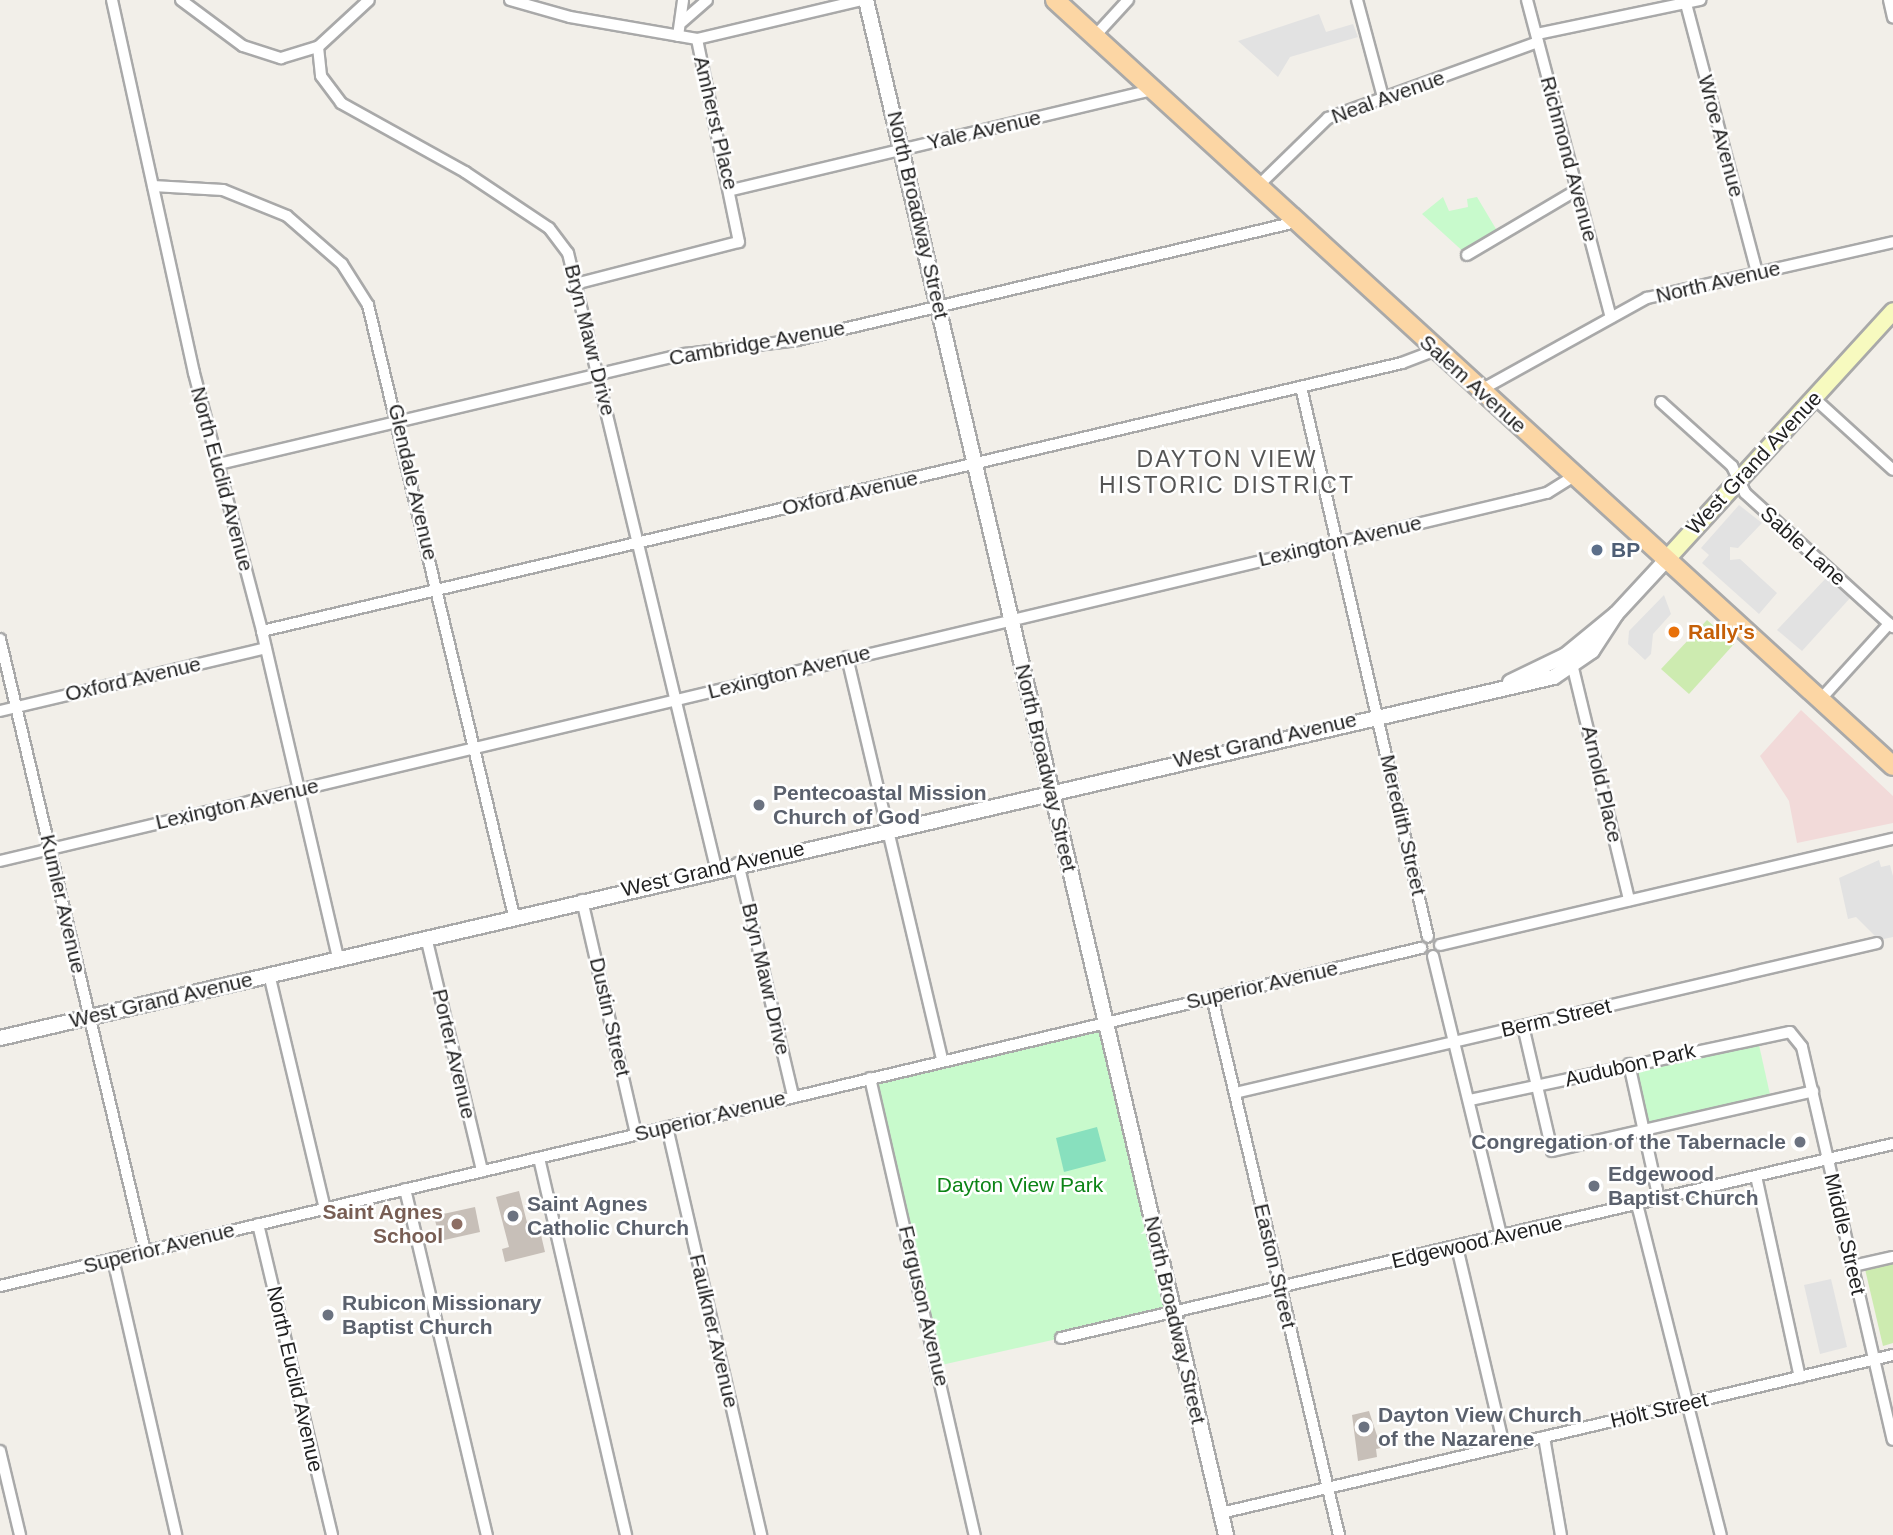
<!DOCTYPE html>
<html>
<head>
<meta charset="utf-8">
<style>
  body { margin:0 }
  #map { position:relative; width:1893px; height:1535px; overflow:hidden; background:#f2efe9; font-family:Arial,sans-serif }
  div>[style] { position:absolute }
  .commercial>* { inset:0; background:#f2dad9 }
  .grass>* { inset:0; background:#cdebb0 }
  .park>* { inset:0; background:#c8facc }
  .pitch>* { inset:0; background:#88e0be }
  .parking>* { inset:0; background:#e2e2e2 }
  .building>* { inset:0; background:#c7bfb8 }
  .roads { filter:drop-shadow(2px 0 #a9a9a9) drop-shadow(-2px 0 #a9a9a9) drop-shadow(0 2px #a9a9a9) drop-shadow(0 -2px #a9a9a9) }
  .minor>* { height:10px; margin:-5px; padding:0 5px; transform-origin:5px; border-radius:5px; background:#fff }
  .tertiary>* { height:14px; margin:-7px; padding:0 7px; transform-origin:7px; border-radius:7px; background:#fff }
  .secondary>* { height:16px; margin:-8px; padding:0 8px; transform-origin:8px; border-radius:8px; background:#f7fabf }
  .primary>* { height:18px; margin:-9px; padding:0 9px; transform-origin:9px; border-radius:9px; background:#fcd6a4 }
  .dots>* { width:19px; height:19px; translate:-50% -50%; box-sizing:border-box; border:4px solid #fff; border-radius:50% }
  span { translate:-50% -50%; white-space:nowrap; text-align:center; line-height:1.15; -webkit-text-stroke:5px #fff; paint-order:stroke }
  .street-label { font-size:21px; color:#222 }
  .service-label { font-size:21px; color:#4e5e75; font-weight:700 }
  .left { translate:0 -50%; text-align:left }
  .food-label { font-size:21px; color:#c56008; font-weight:700 }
  .worship-label { font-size:21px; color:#5b616d; font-weight:700 }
  .right { translate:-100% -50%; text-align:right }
  .park-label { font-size:21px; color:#0c8416 }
  .education-label { font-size:21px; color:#785e54; font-weight:700 }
  .neighbourhood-label { font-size:23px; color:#555; letter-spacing:2px }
</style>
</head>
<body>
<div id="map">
  <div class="commercial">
    <i style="clip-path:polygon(1801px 710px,1893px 796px,1893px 823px,1797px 843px,1789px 801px,1760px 756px)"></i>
  </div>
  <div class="grass">
    <i style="clip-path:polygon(1707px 620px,1734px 644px,1689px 694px,1661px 669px)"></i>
    <i style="clip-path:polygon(1893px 1263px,1893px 1343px,1883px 1346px,1865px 1269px)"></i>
  </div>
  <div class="park">
    <i style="clip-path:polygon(1443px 197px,1449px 211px,1468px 207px,1467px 199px,1477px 197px,1499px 234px,1467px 255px,1422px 214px)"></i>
    <i style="clip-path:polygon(1108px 1023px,1172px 1313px,937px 1366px,870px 1078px)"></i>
    <i style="clip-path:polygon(1757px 1036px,1771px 1099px,1646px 1128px,1632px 1065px)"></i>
  </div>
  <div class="pitch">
    <i style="clip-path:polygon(1097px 1127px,1106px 1161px,1064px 1172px,1056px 1138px)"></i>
  </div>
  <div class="parking">
    <i style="clip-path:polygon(1319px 14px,1326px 32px,1353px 24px,1358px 37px,1290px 57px,1278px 77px,1238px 41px)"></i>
    <i style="clip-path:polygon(1739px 505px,1762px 523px,1738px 548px,1730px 547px,1730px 560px,1740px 559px,1777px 593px,1759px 614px,1702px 563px,1709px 555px,1701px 548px)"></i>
    <i style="clip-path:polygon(1827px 577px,1851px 597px,1802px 651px,1777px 630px)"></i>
    <i style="clip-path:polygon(1664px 595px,1671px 614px,1653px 634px,1651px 654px,1645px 660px,1628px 644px,1629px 631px)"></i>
    <i style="clip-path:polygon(1879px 860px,1881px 867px,1890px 865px,1893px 876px,1893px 937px,1879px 940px,1856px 917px,1848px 919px,1839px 878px)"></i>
    <i style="clip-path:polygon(1831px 1279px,1847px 1347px,1820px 1354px,1804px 1285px)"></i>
  </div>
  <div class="building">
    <i style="clip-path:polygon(519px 1191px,531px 1238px,541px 1235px,545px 1252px,505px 1262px,502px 1249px,509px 1247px,496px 1197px)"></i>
    <i style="clip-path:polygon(475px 1207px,480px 1232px,440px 1241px,434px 1216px)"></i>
    <i style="clip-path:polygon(1369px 1411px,1381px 1448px,1376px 1449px,1377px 1457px,1358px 1461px,1352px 1415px)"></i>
  </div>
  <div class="roads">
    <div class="minor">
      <i style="left:112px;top:0;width:382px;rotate:77.6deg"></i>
      <i style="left:194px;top:373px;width:267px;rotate:75.2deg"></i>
      <i style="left:262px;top:631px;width:335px;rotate:76.9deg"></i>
      <i style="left:181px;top:0;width:77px;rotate:36.6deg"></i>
      <i style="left:243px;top:46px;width:40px;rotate:18deg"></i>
      <i style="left:281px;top:58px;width:39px;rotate:-17deg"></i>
      <i style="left:318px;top:47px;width:69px;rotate:-42.7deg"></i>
      <i style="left:510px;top:0;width:62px;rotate:15.8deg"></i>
      <i style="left:570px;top:17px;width:129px;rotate:9.8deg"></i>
      <i style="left:697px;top:39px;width:170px;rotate:-13.3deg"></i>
      <i style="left:1357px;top:0;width:100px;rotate:75deg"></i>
      <i style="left:1527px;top:0;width:328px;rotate:75.2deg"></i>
      <i style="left:1685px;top:0;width:281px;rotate:75.2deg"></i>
      <i style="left:1889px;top:0;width:18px;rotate:77deg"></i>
      <i style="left:682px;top:22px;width:33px;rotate:-41deg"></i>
      <i style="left:1537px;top:34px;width:167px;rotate:-11.8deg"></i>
      <i style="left:678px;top:36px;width:36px;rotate:-82deg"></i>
      <i style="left:1095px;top:36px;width:49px;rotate:-47.5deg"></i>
      <i style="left:318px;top:47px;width:29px;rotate:84deg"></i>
      <i style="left:321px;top:76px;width:34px;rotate:53deg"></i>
      <i style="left:341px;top:103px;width:142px;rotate:29.1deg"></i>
      <i style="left:465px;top:172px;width:101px;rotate:33.7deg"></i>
      <i style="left:549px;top:228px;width:31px;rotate:53deg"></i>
      <i style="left:568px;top:253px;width:633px;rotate:76.47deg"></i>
      <i style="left:1259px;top:185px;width:96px;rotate:-44.2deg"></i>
      <i style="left:1328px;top:118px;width:223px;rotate:-19.9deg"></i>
      <i style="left:153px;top:186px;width:70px;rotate:3.3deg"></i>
      <i style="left:223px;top:190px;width:69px;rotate:22.1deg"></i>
      <i style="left:287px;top:216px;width:73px;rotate:41.1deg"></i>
      <i style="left:342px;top:264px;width:49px;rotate:57.6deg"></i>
      <i style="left:368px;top:305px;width:628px;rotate:76.56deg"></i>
      <i style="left:732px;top:190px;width:435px;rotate:-13.4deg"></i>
      <i style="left:1467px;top:255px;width:128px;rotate:-30.6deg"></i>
      <i style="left:579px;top:283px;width:165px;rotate:-14.4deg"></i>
      <i style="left:739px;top:242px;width:207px;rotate:-101.7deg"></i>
      <i style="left:1301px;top:387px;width:564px;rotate:77deg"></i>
      <i style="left:1481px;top:390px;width:190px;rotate:-29deg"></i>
      <i style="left:1647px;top:298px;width:252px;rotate:-12.8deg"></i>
      <i style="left:1815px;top:399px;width:105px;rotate:42.3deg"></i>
      <i style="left:1661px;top:402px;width:96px;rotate:42deg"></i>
      <i style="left:1732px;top:466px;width:30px;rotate:64deg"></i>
      <i style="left:1745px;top:493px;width:200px;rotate:42.2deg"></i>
      <i style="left:219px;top:464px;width:479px;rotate:-13.3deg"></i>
      <i style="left:685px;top:354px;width:113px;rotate:-7.1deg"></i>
      <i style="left:797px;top:340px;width:513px;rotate:-13.3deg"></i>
      <i style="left:262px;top:631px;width:1171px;rotate:-13.23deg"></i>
      <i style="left:1402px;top:363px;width:36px;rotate:-21deg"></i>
      <i style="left:0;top:639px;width:629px;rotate:76.67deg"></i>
      <i style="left:847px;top:657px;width:414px;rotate:76.7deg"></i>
      <i style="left:1573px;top:668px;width:239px;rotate:76.4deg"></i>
      <i style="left:1820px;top:700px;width:103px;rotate:-47.8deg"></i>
      <i style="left:0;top:711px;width:273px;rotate:-13.3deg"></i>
      <i style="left:0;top:861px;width:1560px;rotate:-13.38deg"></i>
      <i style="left:1518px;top:500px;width:30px;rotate:-14deg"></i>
      <i style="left:1547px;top:493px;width:32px;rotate:-32deg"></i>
      <i style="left:738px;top:863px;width:238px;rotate:76.7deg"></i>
      <i style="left:582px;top:900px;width:240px;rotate:77deg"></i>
      <i style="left:426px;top:937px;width:241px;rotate:76.5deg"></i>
      <i style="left:1440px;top:945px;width:465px;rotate:-13.2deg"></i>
      <i style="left:1433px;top:956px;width:288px;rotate:76.3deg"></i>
      <i style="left:269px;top:974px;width:242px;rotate:76.6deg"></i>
      <i style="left:1212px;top:997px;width:553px;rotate:76.72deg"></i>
      <i style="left:1523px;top:1026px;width:128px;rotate:76.9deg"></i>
      <i style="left:1552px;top:1151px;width:268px;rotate:-12.9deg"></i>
      <i style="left:1629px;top:1064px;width:138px;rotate:77.5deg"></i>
      <i style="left:870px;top:1078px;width:469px;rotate:77.1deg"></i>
      <i style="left:1235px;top:1093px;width:659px;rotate:-13.15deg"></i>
      <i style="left:1470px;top:1100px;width:327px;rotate:-12deg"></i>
      <i style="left:1790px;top:1032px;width:19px;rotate:51deg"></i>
      <i style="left:1802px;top:1047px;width:403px;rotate:77deg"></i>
      <i style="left:667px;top:1127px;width:419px;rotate:77deg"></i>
      <i style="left:539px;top:1158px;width:387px;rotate:77deg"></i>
      <i style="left:1756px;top:1176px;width:206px;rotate:77.7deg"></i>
      <i style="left:405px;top:1189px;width:356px;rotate:76.7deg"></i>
      <i style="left:1637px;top:1204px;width:341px;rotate:75.8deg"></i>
      <i style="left:258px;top:1224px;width:320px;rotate:76.6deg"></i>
      <i style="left:1457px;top:1247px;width:204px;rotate:76.7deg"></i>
      <i style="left:113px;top:1259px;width:283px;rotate:77.1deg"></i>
      <i style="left:1853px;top:1266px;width:41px;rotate:-12.7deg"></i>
      <i style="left:0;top:1286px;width:1461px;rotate:-13.38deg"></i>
      <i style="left:1061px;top:1338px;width:854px;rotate:-13.13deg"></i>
      <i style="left:1544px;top:1437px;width:99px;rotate:80.2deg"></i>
      <i style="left:0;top:1451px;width:86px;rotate:76.6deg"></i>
      <i style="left:1221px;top:1513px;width:690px;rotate:-13.23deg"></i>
    </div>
    <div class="tertiary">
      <i style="left:866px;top:0;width:1577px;rotate:76.8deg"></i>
      <i style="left:1510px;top:682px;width:62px;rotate:-25.7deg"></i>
      <i style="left:1566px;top:655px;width:65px;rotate:-39.4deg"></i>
      <i style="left:0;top:1038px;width:1595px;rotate:-13.08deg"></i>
      <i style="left:1554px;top:677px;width:46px;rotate:-34.4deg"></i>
      <i style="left:1592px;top:651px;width:44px;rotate:-57deg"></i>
      <i style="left:1616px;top:614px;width:74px;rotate:-47.2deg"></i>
    </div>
    <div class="secondary">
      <i style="left:1666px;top:560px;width:337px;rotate:-47.6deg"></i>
    </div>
    <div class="primary">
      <i style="left:1055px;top:0;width:1135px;rotate:42.43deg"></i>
    </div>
  </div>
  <div class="dots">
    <i style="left:1597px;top:550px;background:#5c6f8a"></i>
    <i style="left:1674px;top:632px;background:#e8710a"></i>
    <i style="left:759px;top:805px;background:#6b7280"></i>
    <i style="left:1800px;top:1142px;background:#6b7280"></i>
    <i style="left:1594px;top:1186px;background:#6b7280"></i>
    <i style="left:513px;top:1216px;background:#6b7280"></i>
    <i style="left:457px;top:1224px;background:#8d6e63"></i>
    <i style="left:328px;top:1315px;background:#6b7280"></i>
    <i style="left:1364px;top:1427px;background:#6b7280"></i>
  </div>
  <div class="street-label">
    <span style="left:1388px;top:97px;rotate:-20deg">Neal Avenue</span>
    <span style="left:716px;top:123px;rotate:77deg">Amherst Place</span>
    <span style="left:984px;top:130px;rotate:-13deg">Yale Avenue</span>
    <span style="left:1721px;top:136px;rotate:75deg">Wroe Avenue</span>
    <span style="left:1569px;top:159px;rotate:75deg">Richmond Avenue</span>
    <span style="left:918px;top:215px;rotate:77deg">North Broadway Street</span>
    <span style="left:1718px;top:282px;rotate:-13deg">North Avenue</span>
    <span style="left:590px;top:340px;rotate:76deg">Bryn Mawr Drive</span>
    <span style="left:757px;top:343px;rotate:-10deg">Cambridge Avenue</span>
    <span style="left:1473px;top:384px;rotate:42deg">Salem Avenue</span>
    <span style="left:1754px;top:463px;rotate:-47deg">West Grand Avenue</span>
    <span style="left:222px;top:479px;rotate:75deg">North Euclid Avenue</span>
    <span style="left:413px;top:482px;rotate:77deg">Glendale Avenue</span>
    <span style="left:850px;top:493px;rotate:-13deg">Oxford Avenue</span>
    <span style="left:1340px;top:541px;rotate:-13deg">Lexington Avenue</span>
    <span style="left:1803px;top:546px;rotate:42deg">Sable Lane</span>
    <span style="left:789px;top:672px;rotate:-14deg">Lexington Avenue</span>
    <span style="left:133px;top:679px;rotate:-13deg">Oxford Avenue</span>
    <span style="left:1265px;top:740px;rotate:-13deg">West Grand Avenue</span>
    <span style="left:1046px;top:768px;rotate:77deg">North Broadway Street</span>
    <span style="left:1602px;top:784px;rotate:77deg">Arnold Place</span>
    <span style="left:237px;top:804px;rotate:-13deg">Lexington Avenue</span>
    <span style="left:1403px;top:825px;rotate:77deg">Meredith Street</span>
    <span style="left:713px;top:869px;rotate:-13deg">West Grand Avenue</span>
    <span style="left:63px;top:904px;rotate:77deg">Kumler Avenue</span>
    <span style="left:766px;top:979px;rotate:77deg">Bryn Mawr Drive</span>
    <span style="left:1262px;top:985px;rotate:-13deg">Superior Avenue</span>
    <span style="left:161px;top:1000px;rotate:-13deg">West Grand Avenue</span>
    <span style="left:610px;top:1017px;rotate:77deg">Dustin Street</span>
    <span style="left:1556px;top:1018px;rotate:-13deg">Berm Street</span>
    <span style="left:454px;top:1054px;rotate:77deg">Porter Avenue</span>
    <span style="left:1630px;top:1065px;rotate:-13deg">Audubon Park</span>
    <span style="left:710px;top:1116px;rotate:-14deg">Superior Avenue</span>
    <span style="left:1845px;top:1234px;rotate:77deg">Middle Street</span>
    <span style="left:1477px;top:1242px;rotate:-13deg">Edgewood Avenue</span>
    <span style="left:159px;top:1248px;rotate:-14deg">Superior Avenue</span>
    <span style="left:1275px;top:1266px;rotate:77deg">Easton Street</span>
    <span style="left:924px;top:1306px;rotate:77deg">Ferguson Avenue</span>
    <span style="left:1175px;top:1320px;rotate:77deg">North Broadway Street</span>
    <span style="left:714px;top:1331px;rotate:77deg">Faulkner Avenue</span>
    <span style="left:295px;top:1379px;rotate:77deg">North Euclid Avenue</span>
    <span style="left:1659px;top:1410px;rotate:-13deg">Holt Street</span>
  </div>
  <div class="service-label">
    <span class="left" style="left:1611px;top:550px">BP</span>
  </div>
  <div class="food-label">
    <span class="left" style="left:1688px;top:632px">Rally's</span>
  </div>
  <div class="worship-label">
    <span class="left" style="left:773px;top:805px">Pentecoastal Mission<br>Church of God</span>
    <span class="right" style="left:1786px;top:1142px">Congregation of the Tabernacle</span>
    <span class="left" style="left:1608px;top:1186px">Edgewood<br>Baptist Church</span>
    <span class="left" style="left:527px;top:1216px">Saint Agnes<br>Catholic Church</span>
    <span class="left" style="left:342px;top:1315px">Rubicon Missionary<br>Baptist Church</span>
    <span class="left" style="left:1378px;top:1427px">Dayton View Church<br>of the Nazarene</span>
  </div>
  <div class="park-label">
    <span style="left:1020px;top:1185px">Dayton View Park</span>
  </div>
  <div class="education-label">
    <span class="right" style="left:443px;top:1224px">Saint Agnes<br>School</span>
  </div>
  <div class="neighbourhood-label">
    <span style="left:1227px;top:472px">DAYTON VIEW<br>HISTORIC DISTRICT</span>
  </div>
</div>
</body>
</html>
